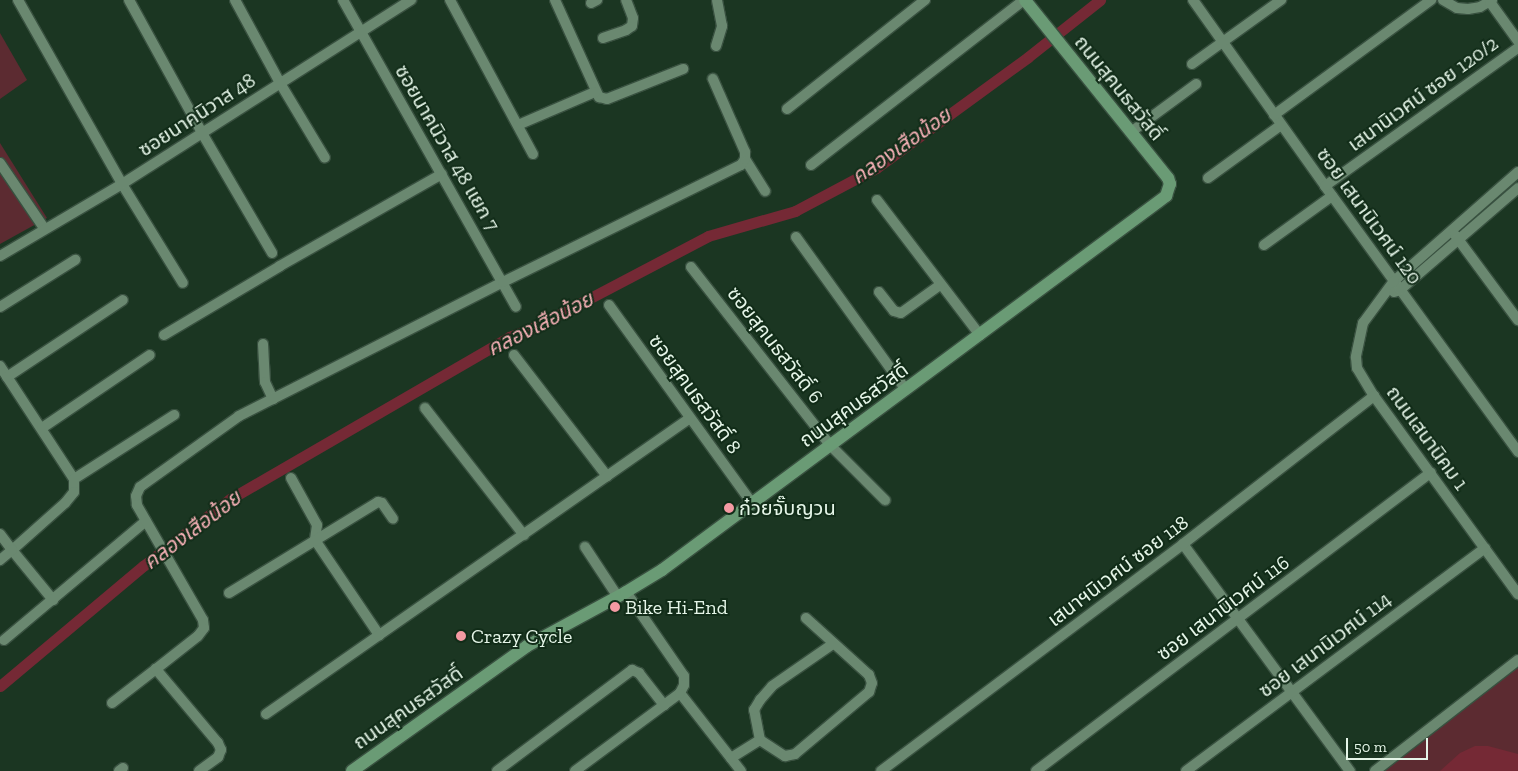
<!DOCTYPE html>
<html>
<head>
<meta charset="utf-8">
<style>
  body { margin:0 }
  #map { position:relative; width:1518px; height:771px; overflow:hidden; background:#1b3622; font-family:"Zilla Slab","Noto Sans Thai",serif }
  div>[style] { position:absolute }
  .green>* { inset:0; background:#5c2b31 }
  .water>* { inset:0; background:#752935 }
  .canal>* { height:11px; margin:-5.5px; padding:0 5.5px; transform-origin:5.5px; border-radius:5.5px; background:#752935 }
  .roads { filter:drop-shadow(1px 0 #395140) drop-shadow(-1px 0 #395140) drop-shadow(0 1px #395140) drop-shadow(0 -1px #395140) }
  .minor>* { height:10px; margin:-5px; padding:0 5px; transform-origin:5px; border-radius:5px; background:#6a8870 }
  .secondary>* { height:12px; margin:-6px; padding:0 6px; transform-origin:6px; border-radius:6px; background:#6a9b75 }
  .dots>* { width:14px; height:14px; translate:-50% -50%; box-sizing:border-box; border:2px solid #112c18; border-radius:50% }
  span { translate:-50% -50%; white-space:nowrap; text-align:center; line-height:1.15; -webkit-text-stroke:4px #112c18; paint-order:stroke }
  .street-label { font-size:20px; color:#e5f5e8 }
  .poi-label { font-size:20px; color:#e5f5e8 }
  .left { translate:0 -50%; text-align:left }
  .water-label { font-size:21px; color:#f7b1b7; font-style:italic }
  .scale { position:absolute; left:1346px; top:738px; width:82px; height:22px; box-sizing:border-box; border:2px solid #e5f5e8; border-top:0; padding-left:6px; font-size:15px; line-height:18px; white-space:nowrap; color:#e5f5e8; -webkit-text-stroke:4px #112c18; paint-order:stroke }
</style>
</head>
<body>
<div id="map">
  <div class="green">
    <i style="clip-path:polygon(0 33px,27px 80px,0 99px)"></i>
    <i style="clip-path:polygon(0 143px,47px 218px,0 244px)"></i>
    <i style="clip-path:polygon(1518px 661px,1518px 771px,1376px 771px)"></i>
  </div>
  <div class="water">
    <i style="clip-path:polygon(1475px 746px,1488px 746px,1518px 754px,1518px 771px,1440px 771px,1460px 753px)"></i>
  </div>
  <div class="canal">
    <i style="left:0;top:686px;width:187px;rotate:-40deg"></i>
    <i style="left:143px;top:566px;width:110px;rotate:-37.6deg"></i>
    <i style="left:230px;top:499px;width:323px;rotate:-30.1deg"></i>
    <i style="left:509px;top:337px;width:28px;rotate:-21deg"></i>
    <i style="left:535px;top:327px;width:195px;rotate:-27.7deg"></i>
    <i style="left:708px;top:236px;width:91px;rotate:-16deg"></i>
    <i style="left:795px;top:211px;width:92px;rotate:-28deg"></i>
    <i style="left:876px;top:168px;width:188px;rotate:-36.1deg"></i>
    <i style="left:1028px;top:57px;width:92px;rotate:-38.4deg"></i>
  </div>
  <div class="roads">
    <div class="minor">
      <i style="left:18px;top:0;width:211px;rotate:60.5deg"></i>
      <i style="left:122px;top:184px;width:116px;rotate:58.4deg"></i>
      <i style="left:129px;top:0;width:152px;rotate:61.2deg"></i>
      <i style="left:202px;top:133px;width:139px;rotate:59.7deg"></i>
      <i style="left:235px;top:0;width:94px;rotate:61.5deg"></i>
      <i style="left:280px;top:83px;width:87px;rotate:59deg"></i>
      <i style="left:343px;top:0;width:352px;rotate:60.6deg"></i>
      <i style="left:450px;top:0;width:175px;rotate:61.7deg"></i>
      <i style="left:555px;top:0;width:107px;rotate:65.6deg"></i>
      <i style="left:599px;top:97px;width:8px;rotate:14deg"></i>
      <i style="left:607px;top:99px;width:82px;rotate:-21.5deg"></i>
      <i style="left:1193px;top:0;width:228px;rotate:54.6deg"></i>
      <i style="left:1325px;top:186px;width:329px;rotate:54deg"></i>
      <i style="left:1443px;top:0;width:16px;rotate:30deg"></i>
      <i style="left:1457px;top:8px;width:11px;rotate:5deg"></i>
      <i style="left:1468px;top:9px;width:12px;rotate:-9deg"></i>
      <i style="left:1480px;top:7px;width:14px;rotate:-30deg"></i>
      <i style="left:1490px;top:2px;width:48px;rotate:54.3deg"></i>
      <i style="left:591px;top:3px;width:7px;rotate:-27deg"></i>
      <i style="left:603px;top:38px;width:24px;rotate:-19deg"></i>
      <i style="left:626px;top:30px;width:7px;rotate:-34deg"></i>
      <i style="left:632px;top:26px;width:8px;rotate:-83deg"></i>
      <i style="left:633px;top:18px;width:19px;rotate:-111deg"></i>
      <i style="left:716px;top:46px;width:21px;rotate:-73deg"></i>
      <i style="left:722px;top:26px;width:26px;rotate:-101deg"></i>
      <i style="left:1192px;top:64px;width:110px;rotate:-35.7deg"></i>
      <i style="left:787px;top:109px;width:176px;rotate:-38.3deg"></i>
      <i style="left:1274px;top:115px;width:195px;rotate:-36.2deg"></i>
      <i style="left:518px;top:125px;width:84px;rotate:-23.2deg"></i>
      <i style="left:1131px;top:132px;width:81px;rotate:-36.4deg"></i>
      <i style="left:745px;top:159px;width:38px;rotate:58deg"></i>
      <i style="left:0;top:163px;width:78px;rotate:55.9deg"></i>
      <i style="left:811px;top:165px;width:269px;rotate:-37.8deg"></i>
      <i style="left:1518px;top:172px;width:165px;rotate:138.7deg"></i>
      <i style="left:1394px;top:281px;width:52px;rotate:126.4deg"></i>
      <i style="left:1363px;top:323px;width:35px;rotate:102deg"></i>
      <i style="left:1356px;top:357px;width:11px;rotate:85deg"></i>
      <i style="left:1357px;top:368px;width:33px;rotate:59deg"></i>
      <i style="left:1374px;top:396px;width:245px;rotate:54deg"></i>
      <i style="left:1208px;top:178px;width:90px;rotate:-36deg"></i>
      <i style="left:1325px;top:186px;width:237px;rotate:-35.6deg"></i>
      <i style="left:877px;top:200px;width:170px;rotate:52.7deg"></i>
      <i style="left:1455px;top:235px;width:106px;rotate:53.5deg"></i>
      <i style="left:796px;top:237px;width:188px;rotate:54.3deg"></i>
      <i style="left:1264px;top:245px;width:84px;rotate:-35.8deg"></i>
      <i style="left:0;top:256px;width:142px;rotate:-30.5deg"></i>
      <i style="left:122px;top:184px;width:343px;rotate:-32.5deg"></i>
      <i style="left:691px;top:267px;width:226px;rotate:52deg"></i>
      <i style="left:830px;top:445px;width:78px;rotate:45deg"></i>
      <i style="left:879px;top:292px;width:24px;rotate:52deg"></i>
      <i style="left:894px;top:311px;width:7px;rotate:16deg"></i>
      <i style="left:901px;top:313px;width:48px;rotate:-35.7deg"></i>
      <i style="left:1394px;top:292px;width:6px;rotate:-18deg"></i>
      <i style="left:1400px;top:290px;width:156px;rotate:-40.8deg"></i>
      <i style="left:609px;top:305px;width:244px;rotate:54.2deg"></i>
      <i style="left:0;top:307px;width:89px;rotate:-32.1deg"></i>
      <i style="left:164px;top:335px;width:135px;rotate:-30.7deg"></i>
      <i style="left:280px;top:266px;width:186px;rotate:-29.6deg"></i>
      <i style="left:263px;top:344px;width:38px;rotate:87deg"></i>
      <i style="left:265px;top:382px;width:19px;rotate:65deg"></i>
      <i style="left:514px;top:355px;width:153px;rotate:52.5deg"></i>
      <i style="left:0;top:366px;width:135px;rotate:56.8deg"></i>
      <i style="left:74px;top:479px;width:13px;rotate:90deg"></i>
      <i style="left:74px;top:492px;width:14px;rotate:129deg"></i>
      <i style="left:65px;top:503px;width:71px;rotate:138.4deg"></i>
      <i style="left:12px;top:550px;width:65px;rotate:50.6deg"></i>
      <i style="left:7px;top:377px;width:139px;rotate:-33.6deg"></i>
      <i style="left:425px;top:408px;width:161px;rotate:52.1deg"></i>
      <i style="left:42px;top:428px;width:130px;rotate:-34.1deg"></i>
      <i style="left:291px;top:478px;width:54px;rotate:61deg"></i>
      <i style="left:317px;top:525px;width:15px;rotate:98deg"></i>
      <i style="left:74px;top:479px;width:119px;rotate:-32.6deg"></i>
      <i style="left:0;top:534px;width:20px;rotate:53deg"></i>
      <i style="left:12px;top:550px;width:16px;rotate:140deg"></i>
      <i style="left:315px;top:540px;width:115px;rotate:56deg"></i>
      <i style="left:1183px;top:544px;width:282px;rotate:53.7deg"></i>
      <i style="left:585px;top:547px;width:60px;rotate:56.6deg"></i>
      <i style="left:229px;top:593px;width:175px;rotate:-31.4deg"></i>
      <i style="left:378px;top:502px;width:4px;rotate:14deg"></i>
      <i style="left:382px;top:503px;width:19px;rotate:55deg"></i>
      <i style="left:4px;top:640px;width:185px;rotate:-40deg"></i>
      <i style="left:680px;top:693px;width:99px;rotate:52deg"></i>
      <i style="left:112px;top:703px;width:56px;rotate:-37.7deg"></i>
      <i style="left:266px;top:714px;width:517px;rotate:-34.92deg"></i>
      <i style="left:760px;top:740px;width:31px;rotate:-101deg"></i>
      <i style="left:754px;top:710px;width:12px;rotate:-59deg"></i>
      <i style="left:760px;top:700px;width:18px;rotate:-49deg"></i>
      <i style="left:772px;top:686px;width:75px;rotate:-34.7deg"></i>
      <i style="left:731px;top:758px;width:34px;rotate:-32deg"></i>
      <i style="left:760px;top:740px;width:30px;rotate:33deg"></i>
      <i style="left:785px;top:756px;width:10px;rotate:-11deg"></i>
      <i style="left:795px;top:754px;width:97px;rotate:-40deg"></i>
      <i style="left:869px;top:692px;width:9px;rotate:-72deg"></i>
      <i style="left:872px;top:683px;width:9px;rotate:-111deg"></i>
      <i style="left:869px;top:675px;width:85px;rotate:-137.9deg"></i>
      <i style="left:119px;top:771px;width:5px;rotate:-37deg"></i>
      <i style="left:199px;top:771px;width:24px;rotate:-36deg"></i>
      <i style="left:218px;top:757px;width:8px;rotate:-67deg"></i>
      <i style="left:221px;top:750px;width:8px;rotate:-113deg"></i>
      <i style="left:218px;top:743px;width:97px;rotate:-130deg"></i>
      <i style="left:156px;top:669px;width:53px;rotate:-38.2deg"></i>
      <i style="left:198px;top:636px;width:10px;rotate:-53deg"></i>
      <i style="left:204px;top:628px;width:8px;rotate:-97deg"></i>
      <i style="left:203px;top:620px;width:133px;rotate:-119.9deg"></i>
      <i style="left:137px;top:505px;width:9px;rotate:-96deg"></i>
      <i style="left:136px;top:496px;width:10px;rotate:-66deg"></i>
      <i style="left:140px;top:487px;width:122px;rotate:-35.6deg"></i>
      <i style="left:239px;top:416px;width:296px;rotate:-26.9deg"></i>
      <i style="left:503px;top:282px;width:265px;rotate:-26.2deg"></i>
      <i style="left:741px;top:165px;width:7px;rotate:-56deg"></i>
      <i style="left:745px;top:159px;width:7px;rotate:-90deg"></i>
      <i style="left:745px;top:152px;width:80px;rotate:-113.7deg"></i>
      <i style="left:497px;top:771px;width:169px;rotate:-36.8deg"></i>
      <i style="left:632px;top:670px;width:8px;rotate:23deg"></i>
      <i style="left:639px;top:673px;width:41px;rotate:52deg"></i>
      <i style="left:575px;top:771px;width:131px;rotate:-36.6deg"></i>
      <i style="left:680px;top:693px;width:9px;rotate:-63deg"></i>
      <i style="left:684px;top:685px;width:9px;rotate:-90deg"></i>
      <i style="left:684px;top:676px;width:102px;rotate:-124.6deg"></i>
      <i style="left:881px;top:771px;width:378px;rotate:-36.9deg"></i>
      <i style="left:1183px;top:544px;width:242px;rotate:-37.8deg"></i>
      <i style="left:1036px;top:771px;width:495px;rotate:-37.1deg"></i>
      <i style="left:1186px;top:771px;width:373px;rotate:-36.7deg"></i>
      <i style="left:1375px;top:771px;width:181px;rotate:-37.8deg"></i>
    </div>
    <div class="secondary">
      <i style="left:352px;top:771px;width:215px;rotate:-35.5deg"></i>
      <i style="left:527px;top:646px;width:113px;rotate:-28.6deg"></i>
      <i style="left:626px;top:592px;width:42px;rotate:-31.4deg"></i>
      <i style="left:662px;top:570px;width:628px;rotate:-36.58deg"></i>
      <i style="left:1166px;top:196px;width:13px;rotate:-72deg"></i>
      <i style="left:1170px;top:184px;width:6px;rotate:-108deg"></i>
      <i style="left:1168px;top:178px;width:228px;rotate:-128.8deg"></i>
    </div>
  </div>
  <div class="dots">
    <i style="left:729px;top:508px;background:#f49aa3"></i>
    <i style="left:615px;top:607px;background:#f49aa3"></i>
    <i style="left:461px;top:636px;background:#f49aa3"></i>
  </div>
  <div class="street-label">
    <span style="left:1119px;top:88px;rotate:51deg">ถนนสุคนธสวัสดิ์</span>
    <span style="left:1423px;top:94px;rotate:-36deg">เสนานิเวศน์ ซอย 120/2</span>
    <span style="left:197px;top:115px;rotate:-33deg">ซอยนาคนิวาส 48</span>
    <span style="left:447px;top:148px;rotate:60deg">ซอยนาคนิวาส 48 แยก 7</span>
    <span style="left:1369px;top:216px;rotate:54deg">ซอย เสนานิเวศน์ 120</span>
    <span style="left:775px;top:345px;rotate:52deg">ซอยสุคนธสวัสดิ์ 6</span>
    <span style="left:695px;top:394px;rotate:54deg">ซอยสุคนธสวัสดิ์ 8</span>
    <span style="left:854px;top:405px;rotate:-36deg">ถนนสุคนธสวัสดิ์</span>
    <span style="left:1427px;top:438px;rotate:54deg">ถนนเสนานิคม 1</span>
    <span style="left:1118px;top:571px;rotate:-37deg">เสนาฯนิเวศน์ ซอย 118</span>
    <span style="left:1223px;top:608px;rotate:-37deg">ซอย เสนานิเวศน์ 116</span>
    <span style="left:1325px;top:645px;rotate:-37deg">ซอย เสนานิเวศน์ 114</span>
    <span style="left:408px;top:708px;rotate:-35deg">ถนนสุคนธสวัสดิ์</span>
  </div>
  <div class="poi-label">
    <span class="left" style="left:739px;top:508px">ก๋วยจั๊บญวน</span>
    <span class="left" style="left:625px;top:607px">Bike Hi-End</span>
    <span class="left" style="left:471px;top:636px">Crazy Cycle</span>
  </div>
  <div class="water-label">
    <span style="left:901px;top:146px;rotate:-35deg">คลองเสือน้อย</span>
    <span style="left:540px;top:324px;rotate:-27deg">คลองเสือน้อย</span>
    <span style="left:192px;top:530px;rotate:-37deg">คลองเสือน้อย</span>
  </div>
  <div class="scale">50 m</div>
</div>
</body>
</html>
